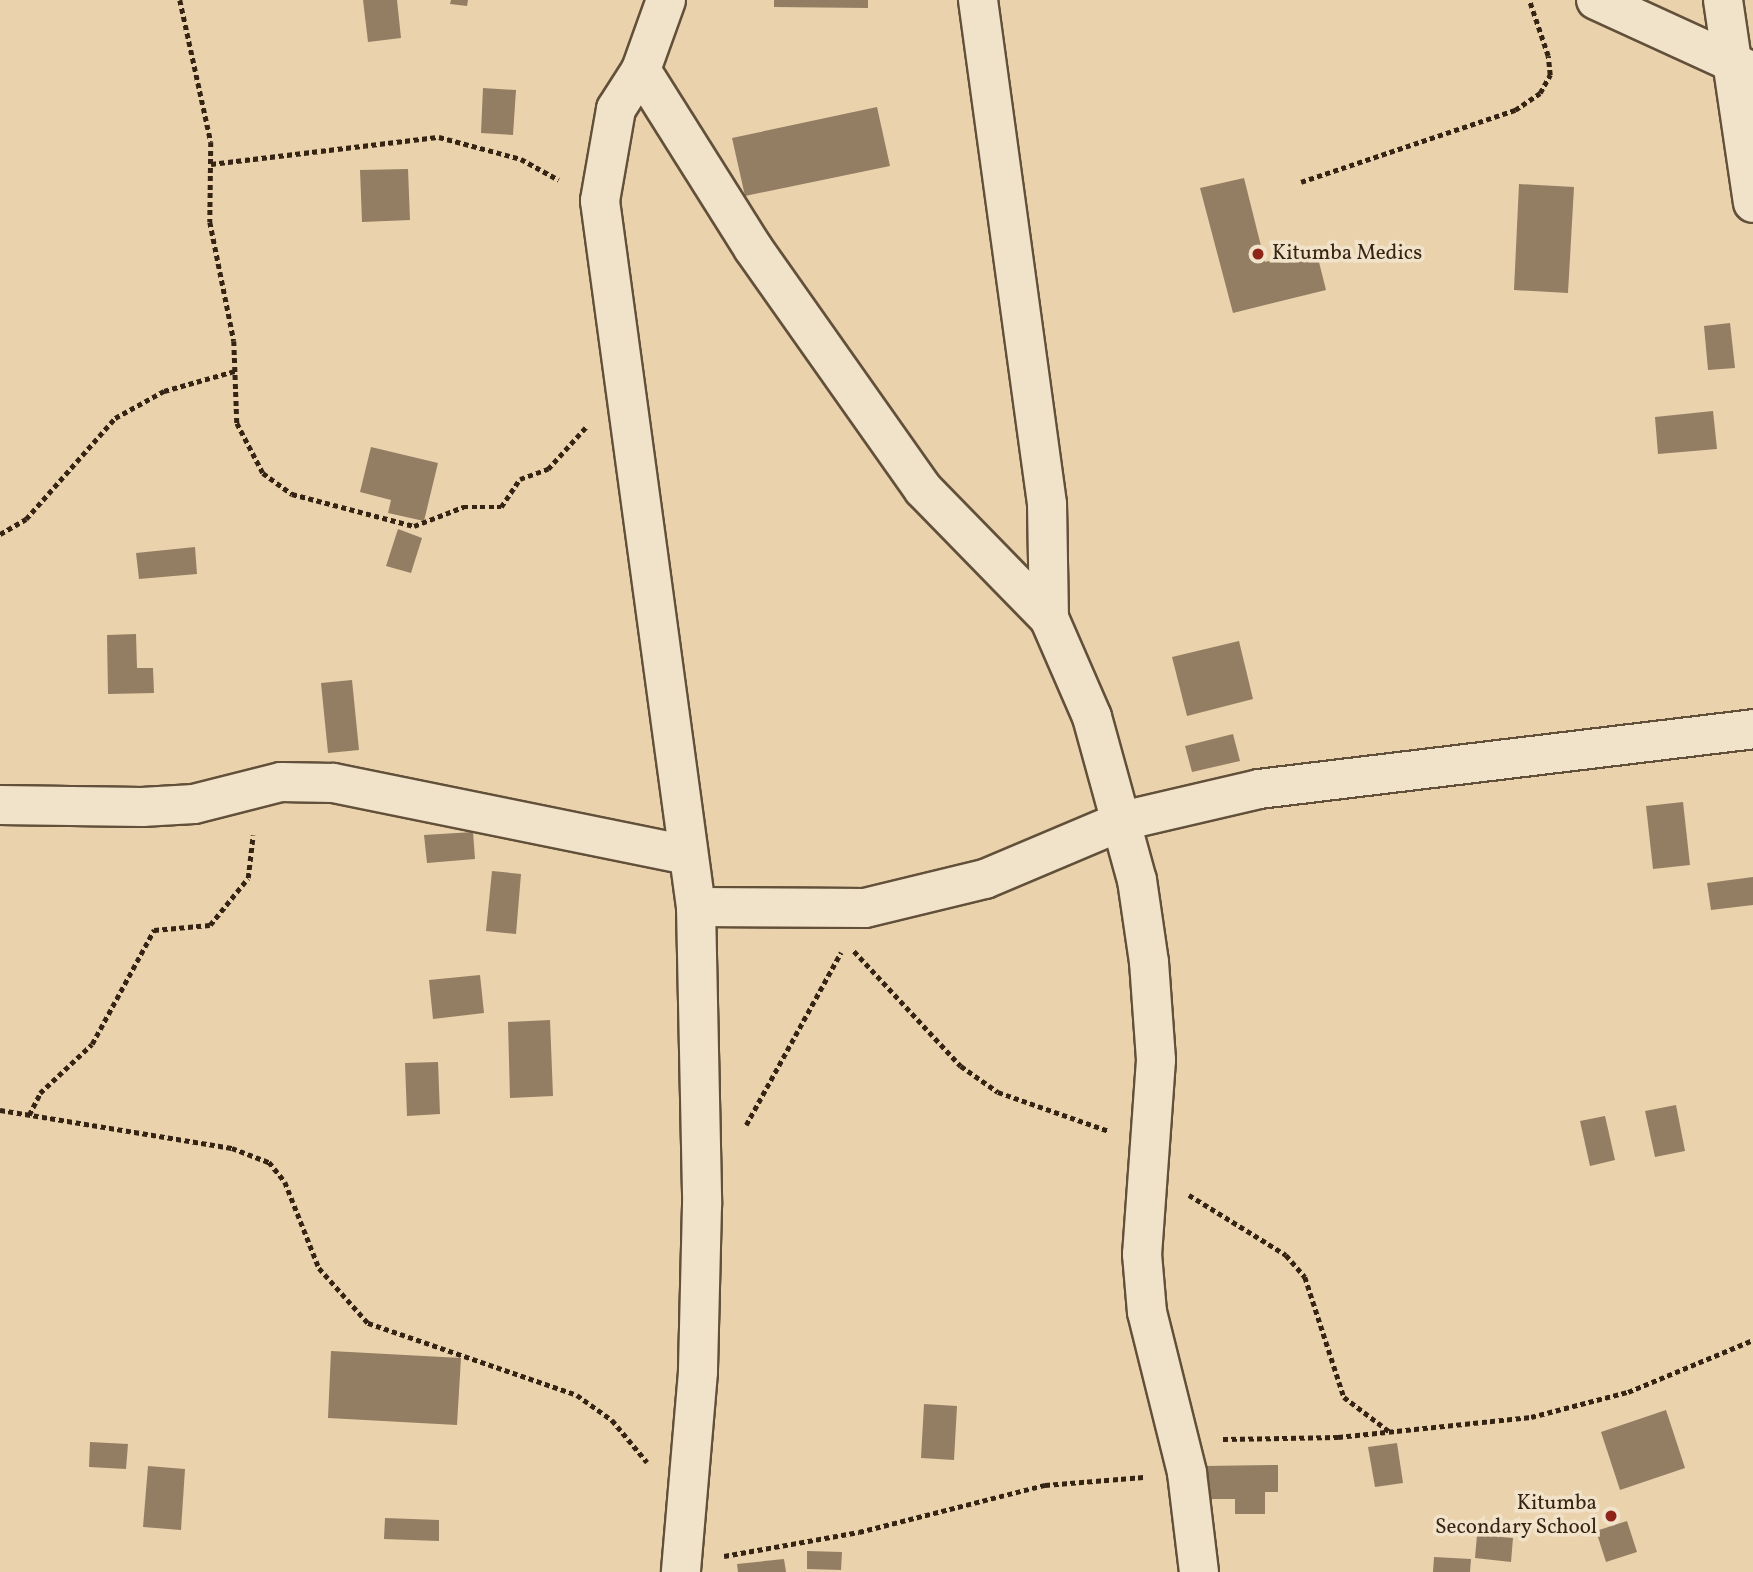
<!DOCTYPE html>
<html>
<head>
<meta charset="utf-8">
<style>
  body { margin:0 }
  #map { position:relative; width:1753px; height:1572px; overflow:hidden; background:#ead2ad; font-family:Vollkorn,serif }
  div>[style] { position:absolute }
  .building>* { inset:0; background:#937e63 }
  .path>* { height:4.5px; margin-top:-2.25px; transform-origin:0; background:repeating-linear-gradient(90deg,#352413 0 5px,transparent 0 8.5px) }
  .roads { filter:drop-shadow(2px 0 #62503a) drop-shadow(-2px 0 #62503a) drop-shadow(0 2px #62503a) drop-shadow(0 -2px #62503a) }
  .minor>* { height:38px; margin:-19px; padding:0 19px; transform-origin:19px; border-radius:19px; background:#f1e2ca }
  .tertiary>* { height:38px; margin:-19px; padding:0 19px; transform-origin:19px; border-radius:19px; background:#f1e2ca }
  .dots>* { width:19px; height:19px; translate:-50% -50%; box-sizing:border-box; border:4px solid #f1e2ca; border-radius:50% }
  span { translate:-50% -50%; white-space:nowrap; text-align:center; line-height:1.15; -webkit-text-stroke:7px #f1e2ca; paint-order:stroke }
  .poi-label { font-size:21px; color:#352413 }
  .left { translate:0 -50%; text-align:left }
  .right { translate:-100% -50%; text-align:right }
</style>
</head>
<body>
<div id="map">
  <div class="building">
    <i style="clip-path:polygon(363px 0,397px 0,401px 38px,368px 42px)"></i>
    <i style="clip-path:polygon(451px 0,468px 0,467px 6px,450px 4px)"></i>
    <i style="clip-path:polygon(774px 0,868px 0,868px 8px,774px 7px)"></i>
    <i style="clip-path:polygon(483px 88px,516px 90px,513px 135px,481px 133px)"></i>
    <i style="clip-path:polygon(877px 107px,890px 166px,745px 196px,732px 138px)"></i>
    <i style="clip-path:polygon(408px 169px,410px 220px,362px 222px,360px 170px)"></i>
    <i style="clip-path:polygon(1244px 178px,1265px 262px,1316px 250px,1326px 290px,1233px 313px,1200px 188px)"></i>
    <i style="clip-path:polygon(1519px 184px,1574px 187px,1568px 293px,1514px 290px)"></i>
    <i style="clip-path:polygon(1730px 323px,1735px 368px,1708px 370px,1704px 326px)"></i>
    <i style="clip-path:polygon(1713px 411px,1717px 449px,1658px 454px,1655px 417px)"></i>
    <i style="clip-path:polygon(371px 447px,438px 463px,424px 521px,388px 513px,391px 500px,360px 492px)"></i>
    <i style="clip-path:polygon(398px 529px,422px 538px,411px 573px,386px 566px)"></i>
    <i style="clip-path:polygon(195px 547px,197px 574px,139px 579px,136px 553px)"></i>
    <i style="clip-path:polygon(136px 634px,137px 668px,153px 668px,154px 693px,108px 694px,107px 635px)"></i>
    <i style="clip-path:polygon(1239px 641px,1253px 699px,1187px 716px,1172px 657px)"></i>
    <i style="clip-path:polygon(352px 680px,359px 750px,328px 753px,321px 683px)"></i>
    <i style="clip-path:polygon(1233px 734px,1240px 761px,1192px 772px,1185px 746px)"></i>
    <i style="clip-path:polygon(1683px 802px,1690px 865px,1653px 869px,1646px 806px)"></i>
    <i style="clip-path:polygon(473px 832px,475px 859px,427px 863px,424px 835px)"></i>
    <i style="clip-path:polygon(492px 871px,521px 874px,516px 934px,486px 931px)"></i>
    <i style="clip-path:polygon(1753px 877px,1753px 905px,1711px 910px,1707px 883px)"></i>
    <i style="clip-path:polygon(480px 975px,484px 1013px,433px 1019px,429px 980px)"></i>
    <i style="clip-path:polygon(550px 1020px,553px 1096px,510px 1098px,508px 1022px)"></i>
    <i style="clip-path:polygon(438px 1062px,440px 1114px,407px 1116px,405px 1063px)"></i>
    <i style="clip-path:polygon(1676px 1105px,1685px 1151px,1655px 1157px,1645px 1111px)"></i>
    <i style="clip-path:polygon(1605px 1116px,1615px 1160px,1590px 1166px,1580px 1121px)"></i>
    <i style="clip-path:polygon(331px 1351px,461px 1358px,457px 1425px,328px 1418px)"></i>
    <i style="clip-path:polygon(924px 1404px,957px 1406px,954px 1460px,921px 1458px)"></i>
    <i style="clip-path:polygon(1666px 1410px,1685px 1468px,1620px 1490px,1601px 1432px)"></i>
    <i style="clip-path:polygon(90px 1442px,128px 1444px,126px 1469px,89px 1467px)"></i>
    <i style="clip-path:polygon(1397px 1443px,1403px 1483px,1375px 1487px,1368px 1447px)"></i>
    <i style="clip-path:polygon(1278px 1465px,1278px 1492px,1265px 1492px,1265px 1514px,1235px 1514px,1235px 1499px,1205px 1499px,1204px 1466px)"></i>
    <i style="clip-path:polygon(148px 1466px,185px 1469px,181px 1530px,143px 1527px)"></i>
    <i style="clip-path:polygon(385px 1518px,439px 1520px,439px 1541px,384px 1539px)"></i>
    <i style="clip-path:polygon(1627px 1521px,1637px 1552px,1606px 1562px,1596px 1531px)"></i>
    <i style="clip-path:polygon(1477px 1535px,1513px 1538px,1511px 1562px,1475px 1558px)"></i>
    <i style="clip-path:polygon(807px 1551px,842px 1552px,841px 1570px,807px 1569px)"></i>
    <i style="clip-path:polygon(1434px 1557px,1471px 1559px,1470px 1572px,1433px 1572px)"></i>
    <i style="clip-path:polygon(784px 1559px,786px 1572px,738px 1572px,737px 1564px)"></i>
  </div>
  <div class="path">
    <i style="left:180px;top:0;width:145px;rotate:77.7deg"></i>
    <i style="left:211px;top:142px;width:80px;rotate:90.7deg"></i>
    <i style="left:210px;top:222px;width:121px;rotate:78.6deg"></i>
    <i style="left:234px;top:341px;width:82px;rotate:87.9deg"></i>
    <i style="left:237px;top:423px;width:56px;rotate:62.5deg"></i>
    <i style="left:263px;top:473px;width:36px;rotate:36deg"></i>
    <i style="left:292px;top:494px;width:126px;rotate:14.7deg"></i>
    <i style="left:414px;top:526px;width:53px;rotate:-21.2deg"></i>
    <i style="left:463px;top:507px;width:38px"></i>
    <i style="left:501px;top:507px;width:34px;rotate:-56deg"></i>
    <i style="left:520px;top:479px;width:30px;rotate:-20deg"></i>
    <i style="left:548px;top:469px;width:57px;rotate:-47.9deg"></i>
    <i style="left:211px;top:164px;width:230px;rotate:-6.8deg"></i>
    <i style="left:439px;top:137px;width:85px;rotate:15deg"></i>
    <i style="left:521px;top:159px;width:43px;rotate:28.9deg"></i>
    <i style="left:1301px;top:182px;width:226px;rotate:-18.6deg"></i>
    <i style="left:1515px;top:110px;width:30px;rotate:-34deg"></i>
    <i style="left:1540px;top:93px;width:21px;rotate:-61deg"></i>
    <i style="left:1550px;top:75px;width:19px;rotate:-96deg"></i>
    <i style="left:1548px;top:56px;width:59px;rotate:-108.7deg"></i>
    <i style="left:0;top:534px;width:30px;rotate:-30deg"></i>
    <i style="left:26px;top:519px;width:135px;rotate:-48.6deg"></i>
    <i style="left:115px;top:418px;width:56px;rotate:-28.9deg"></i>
    <i style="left:164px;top:391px;width:74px;rotate:-15.7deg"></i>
    <i style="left:854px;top:951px;width:157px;rotate:47.1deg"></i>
    <i style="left:961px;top:1066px;width:45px;rotate:35.1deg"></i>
    <i style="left:998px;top:1092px;width:118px;rotate:19.4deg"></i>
    <i style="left:0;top:1110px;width:235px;rotate:9.3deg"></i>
    <i style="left:232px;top:1148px;width:40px;rotate:21deg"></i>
    <i style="left:269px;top:1162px;width:26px;rotate:51deg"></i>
    <i style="left:285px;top:1182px;width:92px;rotate:68.4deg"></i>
    <i style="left:319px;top:1268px;width:74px;rotate:48.3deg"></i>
    <i style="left:368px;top:1323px;width:221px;rotate:19deg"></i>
    <i style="left:577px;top:1395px;width:43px;rotate:35.5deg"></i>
    <i style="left:612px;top:1420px;width:55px;rotate:50.2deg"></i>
    <i style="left:29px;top:1115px;width:25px;rotate:-63deg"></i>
    <i style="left:40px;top:1093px;width:71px;rotate:-43.3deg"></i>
    <i style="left:92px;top:1044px;width:130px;rotate:-61.5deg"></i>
    <i style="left:154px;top:930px;width:56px;rotate:-5.1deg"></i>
    <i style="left:210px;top:925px;width:60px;rotate:-51deg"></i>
    <i style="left:248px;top:878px;width:43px;rotate:-83.4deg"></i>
    <i style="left:746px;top:1125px;width:197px;rotate:-61.2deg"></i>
    <i style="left:1189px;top:1195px;width:114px;rotate:31.7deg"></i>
    <i style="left:1286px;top:1255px;width:29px;rotate:49deg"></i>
    <i style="left:1305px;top:1277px;width:126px;rotate:72deg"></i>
    <i style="left:1344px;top:1397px;width:58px;rotate:37.3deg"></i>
    <i style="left:1223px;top:1439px;width:115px;rotate:-1deg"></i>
    <i style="left:1338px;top:1437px;width:194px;rotate:-5.9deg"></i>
    <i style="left:1531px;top:1417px;width:100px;rotate:-14.5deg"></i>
    <i style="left:1628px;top:1392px;width:135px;rotate:-22.6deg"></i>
    <i style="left:724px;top:1556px;width:137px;rotate:-10.1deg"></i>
    <i style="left:859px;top:1532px;width:192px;rotate:-14.2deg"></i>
    <i style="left:1045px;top:1485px;width:99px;rotate:-4.6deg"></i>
  </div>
  <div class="roads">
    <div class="minor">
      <i style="left:666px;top:0;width:74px;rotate:109.7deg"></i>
      <i style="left:641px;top:70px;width:46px;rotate:122.7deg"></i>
      <i style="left:616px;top:109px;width:93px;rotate:99.9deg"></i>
      <i style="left:600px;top:201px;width:712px;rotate:82.26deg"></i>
      <i style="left:696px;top:907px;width:298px;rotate:88.8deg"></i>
      <i style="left:702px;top:1205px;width:167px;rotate:91.4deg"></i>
      <i style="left:698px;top:1372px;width:201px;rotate:94.9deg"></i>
      <i style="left:978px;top:0;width:509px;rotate:82.2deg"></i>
      <i style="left:1047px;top:504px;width:114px;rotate:89deg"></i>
      <i style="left:1723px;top:0;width:205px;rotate:81.6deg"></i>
      <i style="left:641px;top:70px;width:210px;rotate:57.8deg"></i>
      <i style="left:753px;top:248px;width:295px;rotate:54.8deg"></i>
      <i style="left:923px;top:489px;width:180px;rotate:45.7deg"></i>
      <i style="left:1049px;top:618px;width:108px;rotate:66.5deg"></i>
      <i style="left:1092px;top:717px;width:169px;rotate:74.6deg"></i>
      <i style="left:1137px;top:880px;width:83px;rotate:81.7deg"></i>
      <i style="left:1149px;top:962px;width:98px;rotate:85.9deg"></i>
      <i style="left:1156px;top:1060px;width:195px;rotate:94.1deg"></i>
      <i style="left:1142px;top:1254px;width:58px;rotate:85.1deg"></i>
      <i style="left:1147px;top:1312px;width:166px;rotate:76deg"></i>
      <i style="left:1187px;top:1473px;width:100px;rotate:83.1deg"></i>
      <i style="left:0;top:805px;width:142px;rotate:0.8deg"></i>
      <i style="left:142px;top:807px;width:52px;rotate:-3.3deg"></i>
      <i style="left:194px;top:804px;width:90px;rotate:-14.2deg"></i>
      <i style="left:281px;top:782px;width:52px;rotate:1.1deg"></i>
      <i style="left:333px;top:783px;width:362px;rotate:11.5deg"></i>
      <i style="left:696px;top:907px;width:169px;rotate:0.3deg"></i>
      <i style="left:865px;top:908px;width:123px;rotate:-13.6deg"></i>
      <i style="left:985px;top:879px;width:149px;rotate:-22.9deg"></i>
      <i style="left:1122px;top:821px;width:141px;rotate:-13.1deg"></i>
      <i style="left:1259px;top:789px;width:498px;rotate:-6.9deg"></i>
    </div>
    <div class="tertiary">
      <i style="left:1596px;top:0;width:173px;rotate:24.6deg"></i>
    </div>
  </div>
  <div class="dots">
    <i style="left:1258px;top:254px;background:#8f2418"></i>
    <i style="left:1611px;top:1516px;background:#8f2418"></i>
  </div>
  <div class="poi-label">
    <span class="left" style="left:1272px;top:254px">Kitumba Medics</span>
    <span class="right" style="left:1597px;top:1516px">Kitumba<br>Secondary School</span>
  </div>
</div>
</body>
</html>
